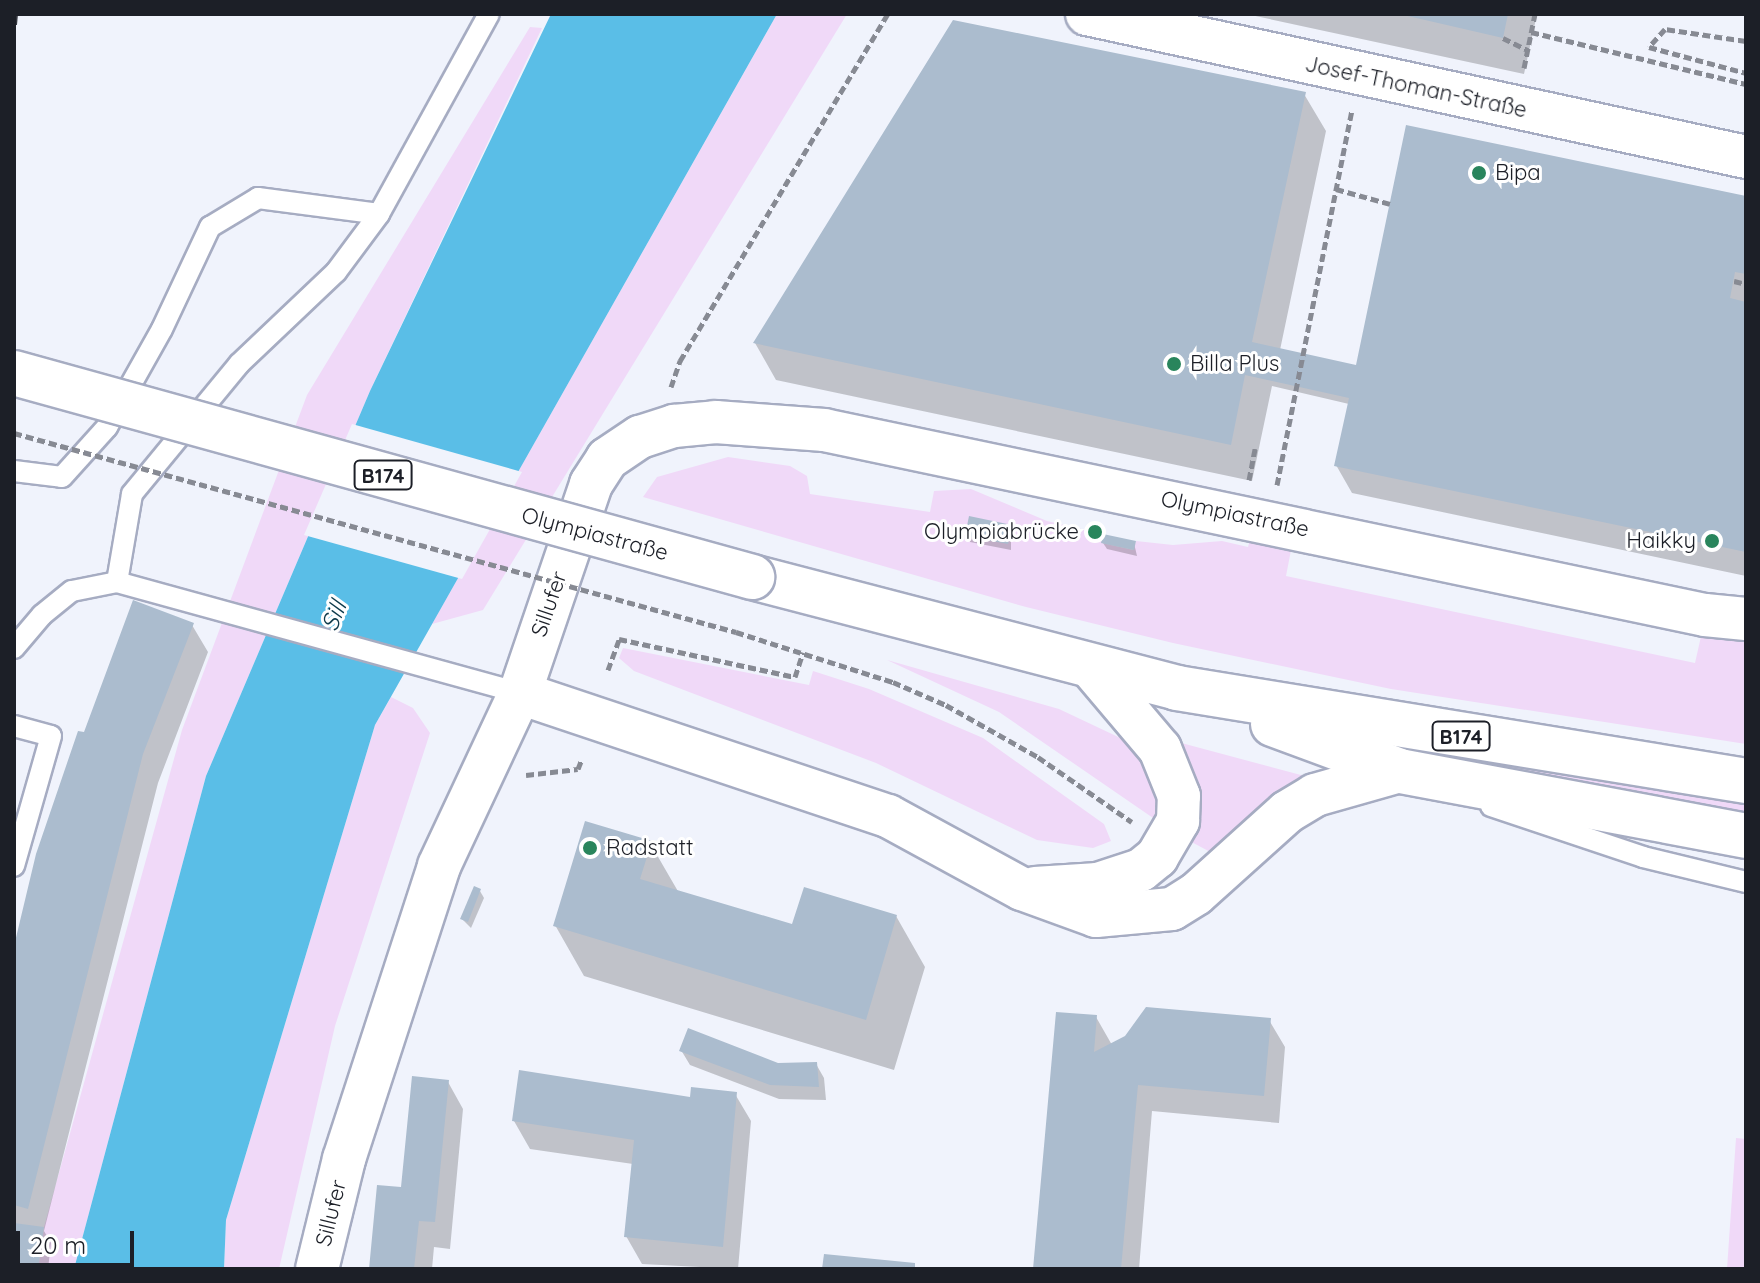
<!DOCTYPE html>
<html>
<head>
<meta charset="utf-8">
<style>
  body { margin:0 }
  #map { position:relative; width:1760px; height:1283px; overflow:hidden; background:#f0f3fc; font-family:Quicksand,sans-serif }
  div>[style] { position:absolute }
  .green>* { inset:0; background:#f0d9f8 }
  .water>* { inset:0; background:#5abee7 }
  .pier>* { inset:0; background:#f0f3fc }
  .shadow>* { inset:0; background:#0003 }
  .building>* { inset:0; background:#abbcce }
  .path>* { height:5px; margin-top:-2.5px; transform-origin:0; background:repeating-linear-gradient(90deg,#878a93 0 8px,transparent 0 12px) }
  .roads { filter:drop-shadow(2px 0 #a6acc2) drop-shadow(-2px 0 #a6acc2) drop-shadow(0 2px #a6acc2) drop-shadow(0 -2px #a6acc2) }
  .lane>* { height:20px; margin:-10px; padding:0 10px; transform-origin:10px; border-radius:10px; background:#fff }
  .street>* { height:42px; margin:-21px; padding:0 21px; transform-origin:21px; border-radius:21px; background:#fff }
  .primary>* { height:44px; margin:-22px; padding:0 22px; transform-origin:22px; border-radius:22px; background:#fff }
  .rail>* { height:6px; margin-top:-3px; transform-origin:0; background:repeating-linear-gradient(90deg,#33363e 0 10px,transparent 0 20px) }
  .path-bridge>* { height:5px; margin-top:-2.5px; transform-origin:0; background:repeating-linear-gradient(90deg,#878a93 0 8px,transparent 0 12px) }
  .bridges { filter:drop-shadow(2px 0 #a6acc2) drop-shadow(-2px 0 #a6acc2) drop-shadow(0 2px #a6acc2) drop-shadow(0 -2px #a6acc2) }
  .primary-bridge>* { height:44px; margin:-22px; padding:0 22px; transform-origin:22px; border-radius:22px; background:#fff }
  .dots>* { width:22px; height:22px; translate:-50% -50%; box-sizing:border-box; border:4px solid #fff; border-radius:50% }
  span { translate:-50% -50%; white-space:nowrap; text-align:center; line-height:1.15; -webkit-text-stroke:6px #fff; paint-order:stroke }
  .shield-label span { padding:2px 6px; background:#fff; border:2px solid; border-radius:6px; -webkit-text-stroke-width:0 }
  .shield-label { font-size:20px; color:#1c1f27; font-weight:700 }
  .street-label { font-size:22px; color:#1c1f27 }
  .poi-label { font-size:22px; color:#1c1f27 }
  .left { translate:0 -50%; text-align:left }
  .right { translate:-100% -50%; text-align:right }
  .water-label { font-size:24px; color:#0d3a4b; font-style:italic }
  .frame { position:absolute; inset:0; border:16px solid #1c1f27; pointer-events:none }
  .scale { position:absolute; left:16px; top:1231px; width:118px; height:36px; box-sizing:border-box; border:4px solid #1c1f27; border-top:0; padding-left:10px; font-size:24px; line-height:28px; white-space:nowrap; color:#1c1f27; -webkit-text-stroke:6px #fff; paint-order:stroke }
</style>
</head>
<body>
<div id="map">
  <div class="green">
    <i style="clip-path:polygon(777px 14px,847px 14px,483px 610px,432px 624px)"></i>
    <i style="clip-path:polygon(530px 27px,542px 28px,370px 391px,206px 776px,74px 1269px,38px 1269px,44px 1227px,182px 730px,307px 395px)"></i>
    <i style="clip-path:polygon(728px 457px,790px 466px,807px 476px,810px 494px,930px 512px,934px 491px,971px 489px,1047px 521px,1103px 534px,1102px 543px,1133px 550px,1136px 541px,1173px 545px,1222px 541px,1248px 547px,1251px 536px,1292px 545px,1286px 576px,1695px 663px,1702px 632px,1746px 638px,1746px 744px,1391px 689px,1173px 643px,1026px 607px,643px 497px,657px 477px)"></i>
    <i style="clip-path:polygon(623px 648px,809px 685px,813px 671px,869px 689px,983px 738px,1104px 824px,1111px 841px,1093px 848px,1037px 840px,876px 763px,634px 671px,619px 658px)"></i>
    <i style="clip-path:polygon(887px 660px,1059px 709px,1131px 743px,1148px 762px,1161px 798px,1156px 820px,999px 712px)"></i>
    <i style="clip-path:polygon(391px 697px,413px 708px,430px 733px,335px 1026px,279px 1269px,224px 1269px,226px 1220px,375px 725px)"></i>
    <i style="clip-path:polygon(1348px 730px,1746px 804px,1746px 815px,1395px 748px)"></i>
    <i style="clip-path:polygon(1174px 741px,1312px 778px,1214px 854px,1186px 839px)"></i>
    <i style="clip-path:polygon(1736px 1138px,1746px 1139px,1746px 1269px,1727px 1269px)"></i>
  </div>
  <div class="water">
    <i style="clip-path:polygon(551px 14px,777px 14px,375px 725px,226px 1220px,224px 1269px,74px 1269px,206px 776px,370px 391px)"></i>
  </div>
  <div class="pier">
    <i style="clip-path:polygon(352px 424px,522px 472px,462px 579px,304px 535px)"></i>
  </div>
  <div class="shadow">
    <i style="clip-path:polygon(1246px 14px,1537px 14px,1524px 74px)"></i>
    <i style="clip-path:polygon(1304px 94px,1326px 131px,1280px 350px,1357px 367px,1746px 198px,1746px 576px,1352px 493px,1336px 465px,1349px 404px,1272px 386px,1252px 481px,776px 380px,755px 343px)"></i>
    <i style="clip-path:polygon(1011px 527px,1011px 550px,970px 542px,967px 535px)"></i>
    <i style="clip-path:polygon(1103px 543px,1134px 543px,1137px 556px,1107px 549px)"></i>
    <i style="clip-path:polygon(192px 625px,208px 652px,158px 783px,44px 1231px,51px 1243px,48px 1269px,14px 1269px,14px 955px,86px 735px)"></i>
    <i style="clip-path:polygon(650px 843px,679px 893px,794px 927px,896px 916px,925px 967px,894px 1070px,584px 976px,555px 925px)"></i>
    <i style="clip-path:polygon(480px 891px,484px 898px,471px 928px,462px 919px)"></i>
    <i style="clip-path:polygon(1096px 1017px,1112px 1045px,1269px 1020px,1285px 1047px,1279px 1123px,1152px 1111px,1139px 1269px,1035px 1269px)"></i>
    <i style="clip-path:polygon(681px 1050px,778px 1065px,816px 1064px,824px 1078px,826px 1100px,779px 1099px,690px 1065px)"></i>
    <i style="clip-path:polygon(448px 1082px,463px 1109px,450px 1249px,434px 1247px,432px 1269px,371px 1269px)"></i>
    <i style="clip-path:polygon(735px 1094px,751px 1121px,738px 1269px,642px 1264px,626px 1236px,633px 1164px,530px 1149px,514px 1121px)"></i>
  </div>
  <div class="building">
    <i style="clip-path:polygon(1399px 14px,1508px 14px,1503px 38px)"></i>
    <i style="clip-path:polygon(953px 20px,1306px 92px,1252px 342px,1356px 365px,1406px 125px,1746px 196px,1746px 274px,1735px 272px,1730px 298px,1746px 302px,1746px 552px,1334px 466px,1349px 398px,1245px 375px,1231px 445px,753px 343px)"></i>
    <i style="clip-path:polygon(969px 516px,1012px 525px,1008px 544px,965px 536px)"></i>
    <i style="clip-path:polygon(1103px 534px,1136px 541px,1134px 550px,1101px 543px)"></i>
    <i style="clip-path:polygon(133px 600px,194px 623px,143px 754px,28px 1209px,14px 1205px,14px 946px,36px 854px,78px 731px,84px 732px)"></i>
    <i style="clip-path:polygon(585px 821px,652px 841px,640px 879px,792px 924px,804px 887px,897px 915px,866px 1020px,553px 926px)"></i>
    <i style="clip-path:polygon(474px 886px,481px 889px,468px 922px,460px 919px)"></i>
    <i style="clip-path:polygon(1146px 1007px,1271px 1018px,1264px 1096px,1138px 1085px,1121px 1269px,1033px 1269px,1056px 1012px,1097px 1015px,1094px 1052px,1125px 1036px)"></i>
    <i style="clip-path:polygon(688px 1028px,778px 1063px,817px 1062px,819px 1087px,770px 1085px,679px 1051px)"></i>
    <i style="clip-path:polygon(519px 1070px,690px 1097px,691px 1087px,737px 1092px,723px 1247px,624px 1237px,634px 1140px,512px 1121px)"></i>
    <i style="clip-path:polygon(412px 1076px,449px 1080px,435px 1222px,419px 1221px,414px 1269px,369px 1269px,377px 1185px,401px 1187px)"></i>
    <i style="clip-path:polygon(14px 1223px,44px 1227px,38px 1269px,14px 1269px)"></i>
    <i style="clip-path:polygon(824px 1254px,915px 1263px,915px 1269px,822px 1269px)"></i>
  </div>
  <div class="path">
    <i style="left:1531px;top:32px;width:221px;rotate:13.6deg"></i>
    <i style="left:1503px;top:38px;width:28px;rotate:26deg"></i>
    <i style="left:1746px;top:41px;width:82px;rotate:-171.6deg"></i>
    <i style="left:1665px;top:29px;width:24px;rotate:132deg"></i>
    <i style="left:1649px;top:47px;width:100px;rotate:15deg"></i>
    <i style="left:1524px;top:68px;width:55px;rotate:-78.5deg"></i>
    <i style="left:1336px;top:189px;width:56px;rotate:15.5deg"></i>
    <i style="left:1734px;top:281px;width:12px;rotate:14deg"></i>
    <i style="left:671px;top:387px;width:28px;rotate:-71deg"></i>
    <i style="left:680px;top:361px;width:405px;rotate:-59.1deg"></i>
    <i style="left:1249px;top:480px;width:32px;rotate:-79deg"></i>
    <i style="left:1277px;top:485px;width:382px;rotate:-78.7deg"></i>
    <i style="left:736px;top:632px;width:165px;rotate:17.7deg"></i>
    <i style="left:893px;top:682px;width:58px;rotate:23.5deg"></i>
    <i style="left:946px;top:705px;width:106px;rotate:29.5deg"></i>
    <i style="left:1038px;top:757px;width:114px;rotate:34.7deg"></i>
    <i style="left:608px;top:670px;width:33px;rotate:-70deg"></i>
    <i style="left:619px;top:639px;width:180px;rotate:12.2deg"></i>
    <i style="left:795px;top:677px;width:26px;rotate:-72deg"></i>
    <i style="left:526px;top:775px;width:52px;rotate:-6.6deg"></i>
    <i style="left:578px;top:769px;width:9px;rotate:-69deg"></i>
  </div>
  <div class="roads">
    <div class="lane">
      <i style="left:14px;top:471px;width:48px;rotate:7.1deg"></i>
      <i style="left:62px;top:477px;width:67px;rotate:-48deg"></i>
      <i style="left:107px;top:427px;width:112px;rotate:-60.7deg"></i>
      <i style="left:162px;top:329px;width:113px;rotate:-64.8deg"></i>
      <i style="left:210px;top:227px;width:56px;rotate:-31.1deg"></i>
      <i style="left:258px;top:198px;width:122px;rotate:7.5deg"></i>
      <i style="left:117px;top:582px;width:418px;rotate:15.4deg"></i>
      <i style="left:14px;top:648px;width:43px;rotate:-49.7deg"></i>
      <i style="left:42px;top:615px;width:38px;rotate:-39deg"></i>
      <i style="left:72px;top:591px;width:46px;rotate:-11.3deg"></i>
      <i style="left:117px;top:582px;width:89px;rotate:-80.3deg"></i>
      <i style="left:132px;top:494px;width:168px;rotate:-50.5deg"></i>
      <i style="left:239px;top:364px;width:134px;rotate:-43.5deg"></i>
      <i style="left:336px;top:272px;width:72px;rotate:-53.4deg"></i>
      <i style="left:379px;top:214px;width:228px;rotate:-61.2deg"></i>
      <i style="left:14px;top:726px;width:38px;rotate:15deg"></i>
      <i style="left:51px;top:736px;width:135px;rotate:105.9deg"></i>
      <i style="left:1491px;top:806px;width:160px;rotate:18.5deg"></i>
      <i style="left:1643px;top:857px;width:106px;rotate:13.6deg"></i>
    </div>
    <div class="street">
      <i style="left:1087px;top:14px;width:674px;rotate:12.24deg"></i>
      <i style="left:520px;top:693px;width:388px;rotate:18.5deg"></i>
      <i style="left:888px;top:816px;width:153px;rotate:28.6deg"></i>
      <i style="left:1022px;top:889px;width:79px;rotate:20deg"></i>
      <i style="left:1096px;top:916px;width:76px;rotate:-5.3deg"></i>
      <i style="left:1172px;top:909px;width:28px;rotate:-32deg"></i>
      <i style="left:1196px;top:894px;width:122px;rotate:-42deg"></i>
      <i style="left:1287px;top:812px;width:33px;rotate:-31deg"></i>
      <i style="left:1315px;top:795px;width:88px;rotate:-15.8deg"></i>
      <i style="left:1035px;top:888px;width:63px;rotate:-3.6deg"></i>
      <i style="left:1098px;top:884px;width:45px;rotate:-18deg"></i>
      <i style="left:1141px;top:870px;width:21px;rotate:-39deg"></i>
      <i style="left:1157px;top:857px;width:42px;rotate:-59.7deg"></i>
      <i style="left:1178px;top:821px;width:25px;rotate:-88deg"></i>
      <i style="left:1179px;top:796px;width:51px;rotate:-112deg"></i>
      <i style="left:1160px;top:749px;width:110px;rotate:-130.2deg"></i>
      <i style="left:317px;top:1269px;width:113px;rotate:-76.2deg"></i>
      <i style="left:344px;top:1159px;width:308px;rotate:-72deg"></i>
      <i style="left:439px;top:866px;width:191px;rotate:-64.9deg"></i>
      <i style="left:520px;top:693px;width:221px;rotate:-71.2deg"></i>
      <i style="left:591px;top:484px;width:30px;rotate:-57deg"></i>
      <i style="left:607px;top:459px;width:40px;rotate:-34deg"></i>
      <i style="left:640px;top:437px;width:36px;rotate:-18deg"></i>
      <i style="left:674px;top:426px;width:42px;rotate:-5.4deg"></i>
      <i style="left:716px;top:422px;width:108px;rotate:4.2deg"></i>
      <i style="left:824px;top:430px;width:900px;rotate:11.86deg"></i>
      <i style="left:1705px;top:615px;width:41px;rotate:5.6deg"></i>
    </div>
    <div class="primary">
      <i style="left:752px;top:577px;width:439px;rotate:14.6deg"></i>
      <i style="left:1177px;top:688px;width:577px;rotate:9.28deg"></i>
      <i style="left:1273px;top:724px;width:135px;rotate:20.3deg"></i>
      <i style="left:1400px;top:771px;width:352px;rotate:10.6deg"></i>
    </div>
  </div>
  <div class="rail">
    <i style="left:14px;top:25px;width:11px;rotate:-85deg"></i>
  </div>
  <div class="path-bridge">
    <i style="left:14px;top:433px;width:749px;rotate:15.41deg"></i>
  </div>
  <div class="bridges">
    <div class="primary-bridge">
      <i style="left:14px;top:373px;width:766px;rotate:15.45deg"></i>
    </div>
  </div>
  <div class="dots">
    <i style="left:1479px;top:173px;background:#29855c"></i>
    <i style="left:1174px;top:364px;background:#29855c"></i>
    <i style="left:1095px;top:532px;background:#29855c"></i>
    <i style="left:1712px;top:541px;background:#29855c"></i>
    <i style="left:590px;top:848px;background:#29855c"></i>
  </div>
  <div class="shield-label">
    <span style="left:383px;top:475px">B174</span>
    <span style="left:1461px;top:736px">B174</span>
  </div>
  <div class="street-label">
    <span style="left:1416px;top:87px;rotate:12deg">Josef-Thoman-Straße</span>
    <span style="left:1235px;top:514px;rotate:12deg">Olympiastraße</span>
    <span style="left:595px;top:534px;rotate:15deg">Olympiastraße</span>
    <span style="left:549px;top:604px;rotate:-71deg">Sillufer</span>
    <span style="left:331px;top:1213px;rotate:-76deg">Sillufer</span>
  </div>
  <div class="poi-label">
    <span class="left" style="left:1495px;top:173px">Bipa</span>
    <span class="left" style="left:1190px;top:364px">Billa Plus</span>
    <span class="right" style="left:1079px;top:532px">Olympiabrücke</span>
    <span class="right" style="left:1696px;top:541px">Haikky</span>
    <span class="left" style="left:606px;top:848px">Radstatt</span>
  </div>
  <div class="water-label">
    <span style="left:334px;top:616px;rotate:-68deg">Sill</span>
  </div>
  <div class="frame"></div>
  <div class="scale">20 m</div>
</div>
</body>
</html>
